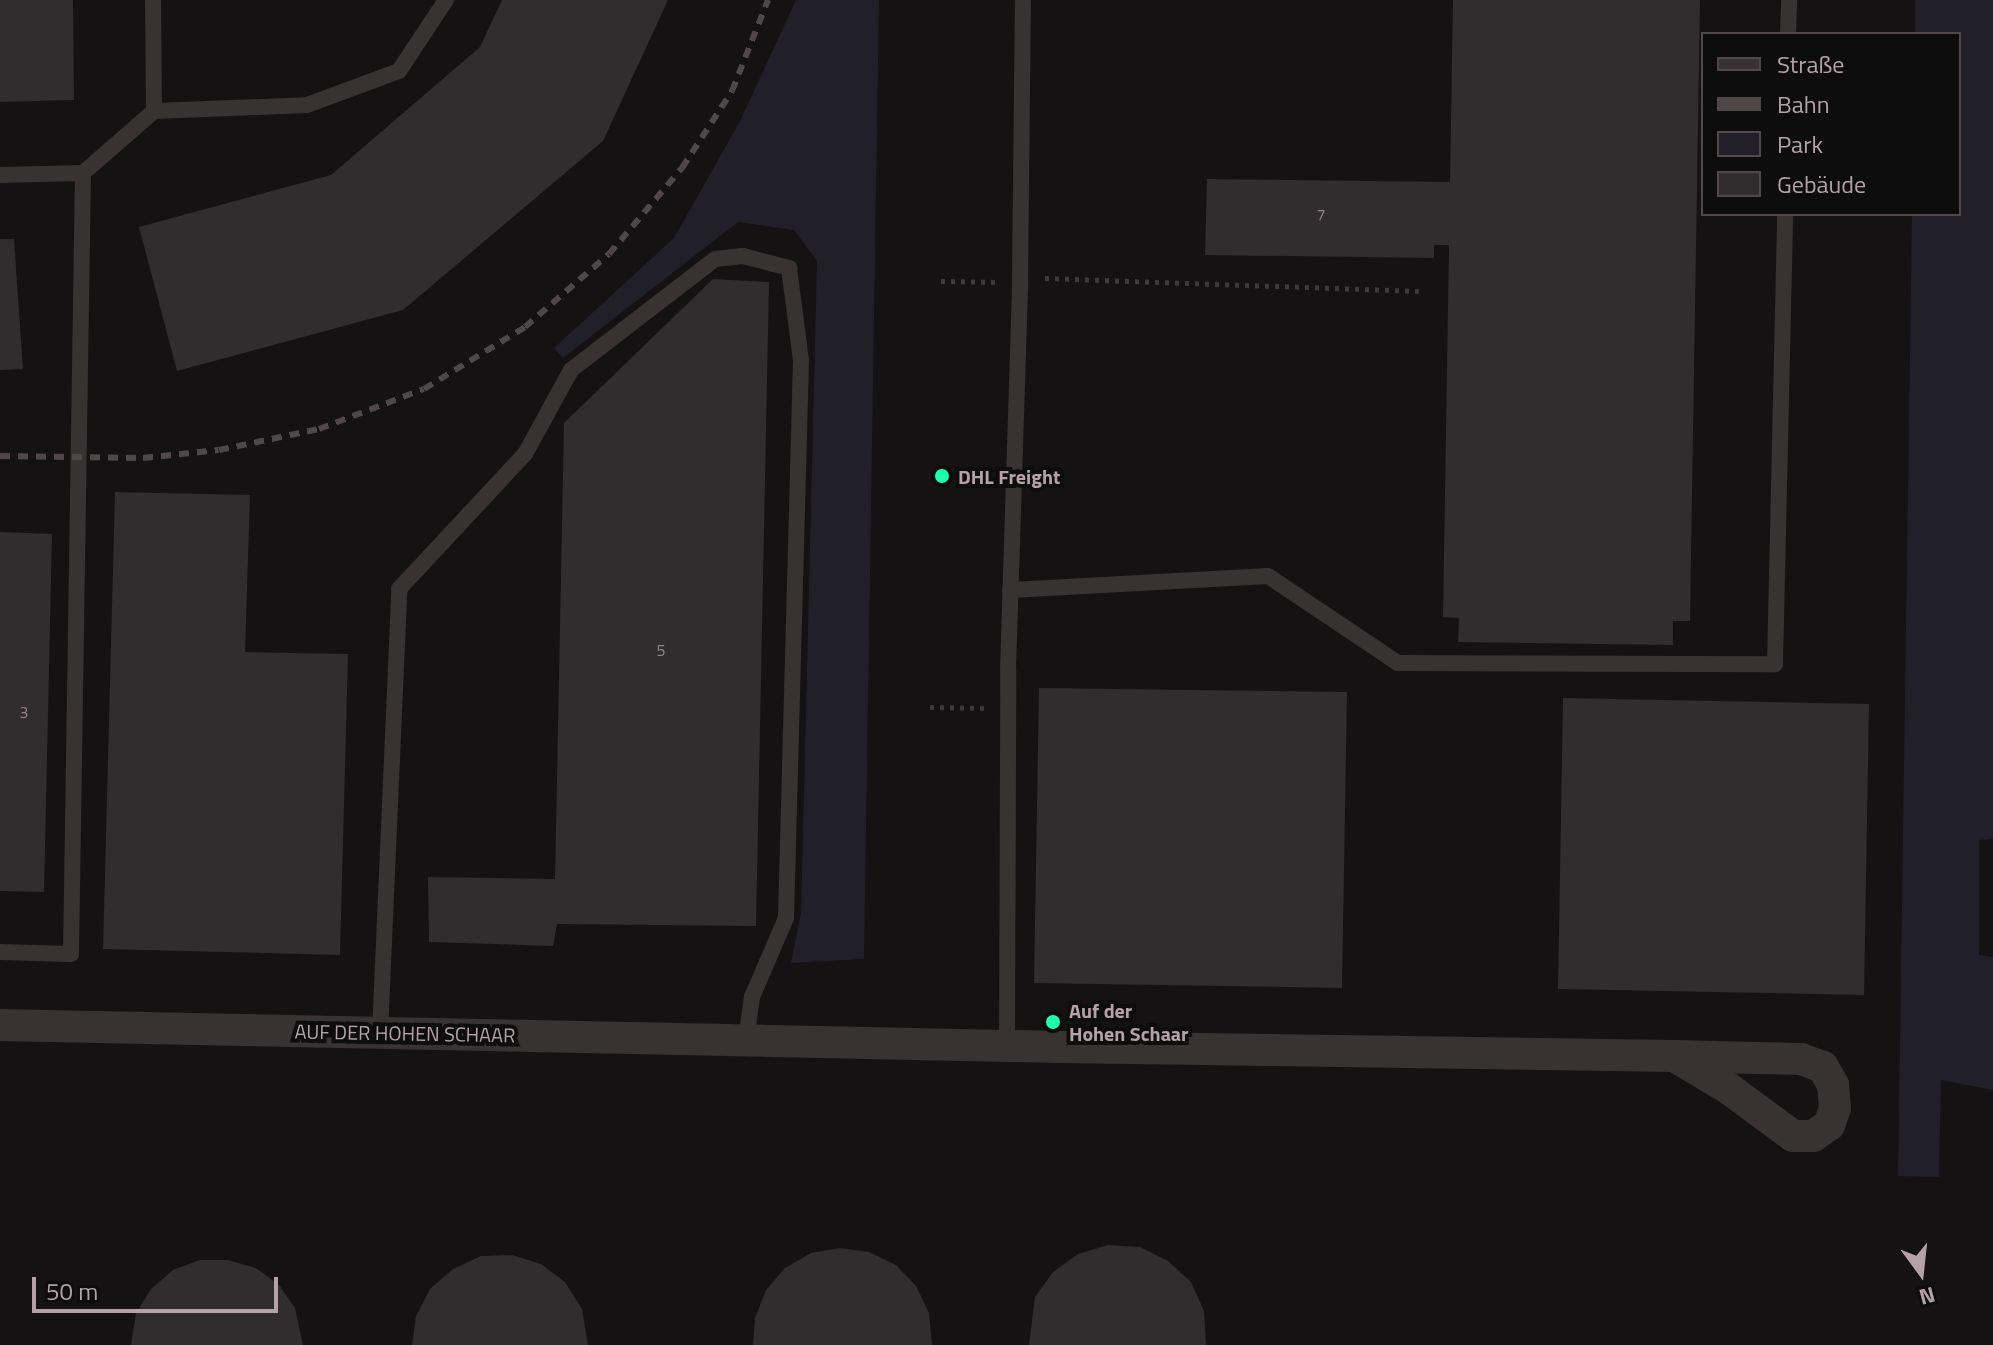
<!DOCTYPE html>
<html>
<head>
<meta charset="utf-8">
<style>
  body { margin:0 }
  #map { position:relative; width:1993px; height:1345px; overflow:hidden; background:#141212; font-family:"Titillium Web",sans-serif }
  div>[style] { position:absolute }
  .green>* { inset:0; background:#201f2a }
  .building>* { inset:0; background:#312c2d }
  .path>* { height:5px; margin-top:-2.5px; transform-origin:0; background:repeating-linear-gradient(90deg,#40383b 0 4px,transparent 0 10px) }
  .service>* { height:16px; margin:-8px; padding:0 8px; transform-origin:8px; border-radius:8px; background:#393233 }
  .minor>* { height:32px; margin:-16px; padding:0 16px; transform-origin:16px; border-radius:16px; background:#393233 }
  .rail>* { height:6px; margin-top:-3px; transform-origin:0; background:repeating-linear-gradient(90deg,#504749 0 10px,transparent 0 18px) }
  .dots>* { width:22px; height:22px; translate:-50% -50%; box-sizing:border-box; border:4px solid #0e0d0d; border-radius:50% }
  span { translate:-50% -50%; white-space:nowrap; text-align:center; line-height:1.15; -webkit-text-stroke:8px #0e0d0d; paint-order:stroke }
  .number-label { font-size:16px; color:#958489 }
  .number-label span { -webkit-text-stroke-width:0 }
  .poi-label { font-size:20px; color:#b6a1a8; font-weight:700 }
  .left { translate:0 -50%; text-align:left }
  .street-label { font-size:20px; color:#b6a1a8 }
  .legend { position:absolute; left:1701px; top:32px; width:260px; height:184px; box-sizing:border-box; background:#0e0d0d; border:2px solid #51484b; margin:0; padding:10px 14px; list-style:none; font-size:24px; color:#b6a1a8 }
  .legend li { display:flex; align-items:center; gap:16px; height:40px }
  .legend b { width:40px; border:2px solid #51484b }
  .north { position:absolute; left:1881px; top:1233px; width:80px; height:80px; -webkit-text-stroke:6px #0e0d0d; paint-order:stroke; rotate:165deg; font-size:22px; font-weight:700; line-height:32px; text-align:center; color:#b6a1a8 }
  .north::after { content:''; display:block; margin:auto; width:28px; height:36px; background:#b6a1a8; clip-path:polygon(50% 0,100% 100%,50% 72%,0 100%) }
  .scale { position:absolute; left:32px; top:1277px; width:246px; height:36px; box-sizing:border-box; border:4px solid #b6a1a8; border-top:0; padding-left:10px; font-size:24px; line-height:28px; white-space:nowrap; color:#b6a1a8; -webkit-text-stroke:6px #0e0d0d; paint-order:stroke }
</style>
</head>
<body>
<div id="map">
  <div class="green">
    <i style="clip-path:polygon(796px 0,879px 0,864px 959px,791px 963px,801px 913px,817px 261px,794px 230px,738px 222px,563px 358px,554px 348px,674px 238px,740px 121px)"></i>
    <i style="clip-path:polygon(1915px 0,1993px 0,1993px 839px,1979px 840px,1979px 955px,1993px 957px,1993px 1090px,1941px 1080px,1939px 1177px,1898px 1176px,1912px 214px,1959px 214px,1959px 34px,1915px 34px)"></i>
  </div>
  <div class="building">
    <i style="clip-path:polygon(0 0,73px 0,74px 100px,0 102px)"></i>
    <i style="clip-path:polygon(502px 0,668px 0,603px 141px,403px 310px,177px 371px,139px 227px,331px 175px,480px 47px)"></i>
    <i style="clip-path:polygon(1453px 0,1700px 0,1690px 621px,1673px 621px,1673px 645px,1458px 642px,1459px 618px,1443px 617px,1449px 245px,1434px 245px,1434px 258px,1205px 255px,1207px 179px,1450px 182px)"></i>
    <i style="clip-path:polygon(0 239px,14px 239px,23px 369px,0 370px)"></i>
    <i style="clip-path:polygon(713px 279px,769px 282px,756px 926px,557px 924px,553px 946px,429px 942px,428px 877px,555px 879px,564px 423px)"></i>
    <i style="clip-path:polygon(115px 492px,250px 495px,245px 652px,348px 654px,340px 955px,103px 949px)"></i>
    <i style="clip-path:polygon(0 532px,52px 534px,44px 892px,0 891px)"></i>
    <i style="clip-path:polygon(1039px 688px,1347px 692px,1342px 988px,1034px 983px)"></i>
    <i style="clip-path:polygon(1563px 698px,1869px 704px,1864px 995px,1558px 989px)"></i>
    <i style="clip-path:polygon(1108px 1245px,1140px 1247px,1168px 1261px,1191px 1282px,1204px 1311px,1206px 1345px,1029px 1345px,1035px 1297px,1053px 1272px,1078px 1254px)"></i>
    <i style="clip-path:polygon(840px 1248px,869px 1252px,896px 1265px,916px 1286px,929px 1313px,932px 1345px,753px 1345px,755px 1318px,766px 1290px,785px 1268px,811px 1253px)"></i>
    <i style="clip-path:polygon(512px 1255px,541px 1264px,565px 1282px,582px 1309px,588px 1345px,412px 1345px,416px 1316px,430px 1289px,453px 1269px,481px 1256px)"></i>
    <i style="clip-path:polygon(200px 1260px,228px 1260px,256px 1268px,279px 1285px,295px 1308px,303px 1345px,131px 1345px,136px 1313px,151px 1289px,173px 1270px)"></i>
  </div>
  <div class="path">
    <i style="left:1045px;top:278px;width:374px;rotate:2deg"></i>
    <i style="left:941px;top:281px;width:58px;rotate:1deg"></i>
    <i style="left:930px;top:707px;width:57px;rotate:1deg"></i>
  </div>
  <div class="service">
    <i style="left:1788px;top:34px;width:34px;rotate:-88deg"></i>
    <i style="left:154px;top:111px;width:153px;rotate:-2.2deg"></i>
    <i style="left:307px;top:105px;width:98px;rotate:-20.3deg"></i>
    <i style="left:399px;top:71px;width:85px;rotate:-56.5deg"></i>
    <i style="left:0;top:175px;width:83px;rotate:-1.4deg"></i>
    <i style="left:1010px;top:590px;width:258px;rotate:-3.1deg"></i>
    <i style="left:1268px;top:576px;width:156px;rotate:33.8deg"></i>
    <i style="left:1398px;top:663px;width:377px;rotate:0.2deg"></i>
    <i style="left:1775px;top:664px;width:450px;rotate:-88.7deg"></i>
    <i style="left:0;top:952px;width:71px;rotate:1.6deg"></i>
    <i style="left:71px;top:954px;width:781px;rotate:-89.12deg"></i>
    <i style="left:83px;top:173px;width:94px;rotate:-41.1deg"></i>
    <i style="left:154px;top:111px;width:111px;rotate:-90.5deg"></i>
    <i style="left:380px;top:1033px;width:444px;rotate:-87.5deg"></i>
    <i style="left:399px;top:589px;width:185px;rotate:-47deg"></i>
    <i style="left:525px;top:454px;width:96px;rotate:-61.3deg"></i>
    <i style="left:571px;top:370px;width:182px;rotate:-37.6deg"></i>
    <i style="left:715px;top:259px;width:28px;rotate:-6deg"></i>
    <i style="left:743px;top:256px;width:48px;rotate:14.6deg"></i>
    <i style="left:789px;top:268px;width:93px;rotate:82.6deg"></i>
    <i style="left:801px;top:360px;width:558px;rotate:91.54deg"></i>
    <i style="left:786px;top:918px;width:86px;rotate:113.3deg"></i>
    <i style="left:752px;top:997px;width:43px;rotate:97.9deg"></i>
    <i style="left:1007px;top:1045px;width:375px;rotate:-89.8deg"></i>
    <i style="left:1008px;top:670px;width:389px;rotate:-88.2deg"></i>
    <i style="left:1020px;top:281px;width:281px;rotate:-89.4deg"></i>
  </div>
  <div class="minor">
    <i style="left:0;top:1025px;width:1060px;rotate:1.19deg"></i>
    <i style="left:1060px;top:1047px;width:614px;rotate:0.84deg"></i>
    <i style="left:1674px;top:1056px;width:127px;rotate:1.4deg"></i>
    <i style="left:1801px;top:1059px;width:23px;rotate:20deg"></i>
    <i style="left:1823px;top:1067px;width:21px;rotate:61deg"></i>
    <i style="left:1833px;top:1085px;width:23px;rotate:85deg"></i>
    <i style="left:1835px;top:1108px;width:18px;rotate:109deg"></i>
    <i style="left:1829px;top:1125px;width:19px;rotate:145deg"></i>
    <i style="left:1813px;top:1136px;width:20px;rotate:180deg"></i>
    <i style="left:1793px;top:1136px;width:81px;rotate:-143.6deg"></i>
    <i style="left:1728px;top:1088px;width:63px;rotate:-149.3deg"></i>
  </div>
  <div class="rail">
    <i style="left:0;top:456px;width:143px;rotate:0.8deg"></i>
    <i style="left:143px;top:458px;width:76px;rotate:-6deg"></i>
    <i style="left:219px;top:450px;width:102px;rotate:-11.9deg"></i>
    <i style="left:319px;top:429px;width:112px;rotate:-20.9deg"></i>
    <i style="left:424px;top:389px;width:119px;rotate:-31.5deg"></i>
    <i style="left:525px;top:327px;width:111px;rotate:-41deg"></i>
    <i style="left:609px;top:254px;width:113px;rotate:-49.7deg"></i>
    <i style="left:682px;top:168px;width:92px;rotate:-57deg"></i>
    <i style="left:732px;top:91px;width:98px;rotate:-68.4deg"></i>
  </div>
  <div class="dots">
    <i style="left:942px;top:476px;background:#1effad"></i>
    <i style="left:1053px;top:1022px;background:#1effad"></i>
  </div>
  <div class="number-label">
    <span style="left:1321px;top:214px">7</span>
    <span style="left:661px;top:650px">5</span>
    <span style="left:24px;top:712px">3</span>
  </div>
  <div class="poi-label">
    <span class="left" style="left:958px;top:476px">DHL Freight</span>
    <span class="left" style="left:1069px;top:1022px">Auf der<br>Hohen Schaar</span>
  </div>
  <div class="street-label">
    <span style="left:405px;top:1033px;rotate:1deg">AUF DER HOHEN SCHAAR</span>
  </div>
  <ul class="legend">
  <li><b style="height:10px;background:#393233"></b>Straße</li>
  <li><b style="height:10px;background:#504749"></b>Bahn</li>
  <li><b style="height:22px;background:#201f2a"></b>Park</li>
  <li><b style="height:22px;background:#312c2d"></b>Gebäude</li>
  </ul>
  <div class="north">N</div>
  <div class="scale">50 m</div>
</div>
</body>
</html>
